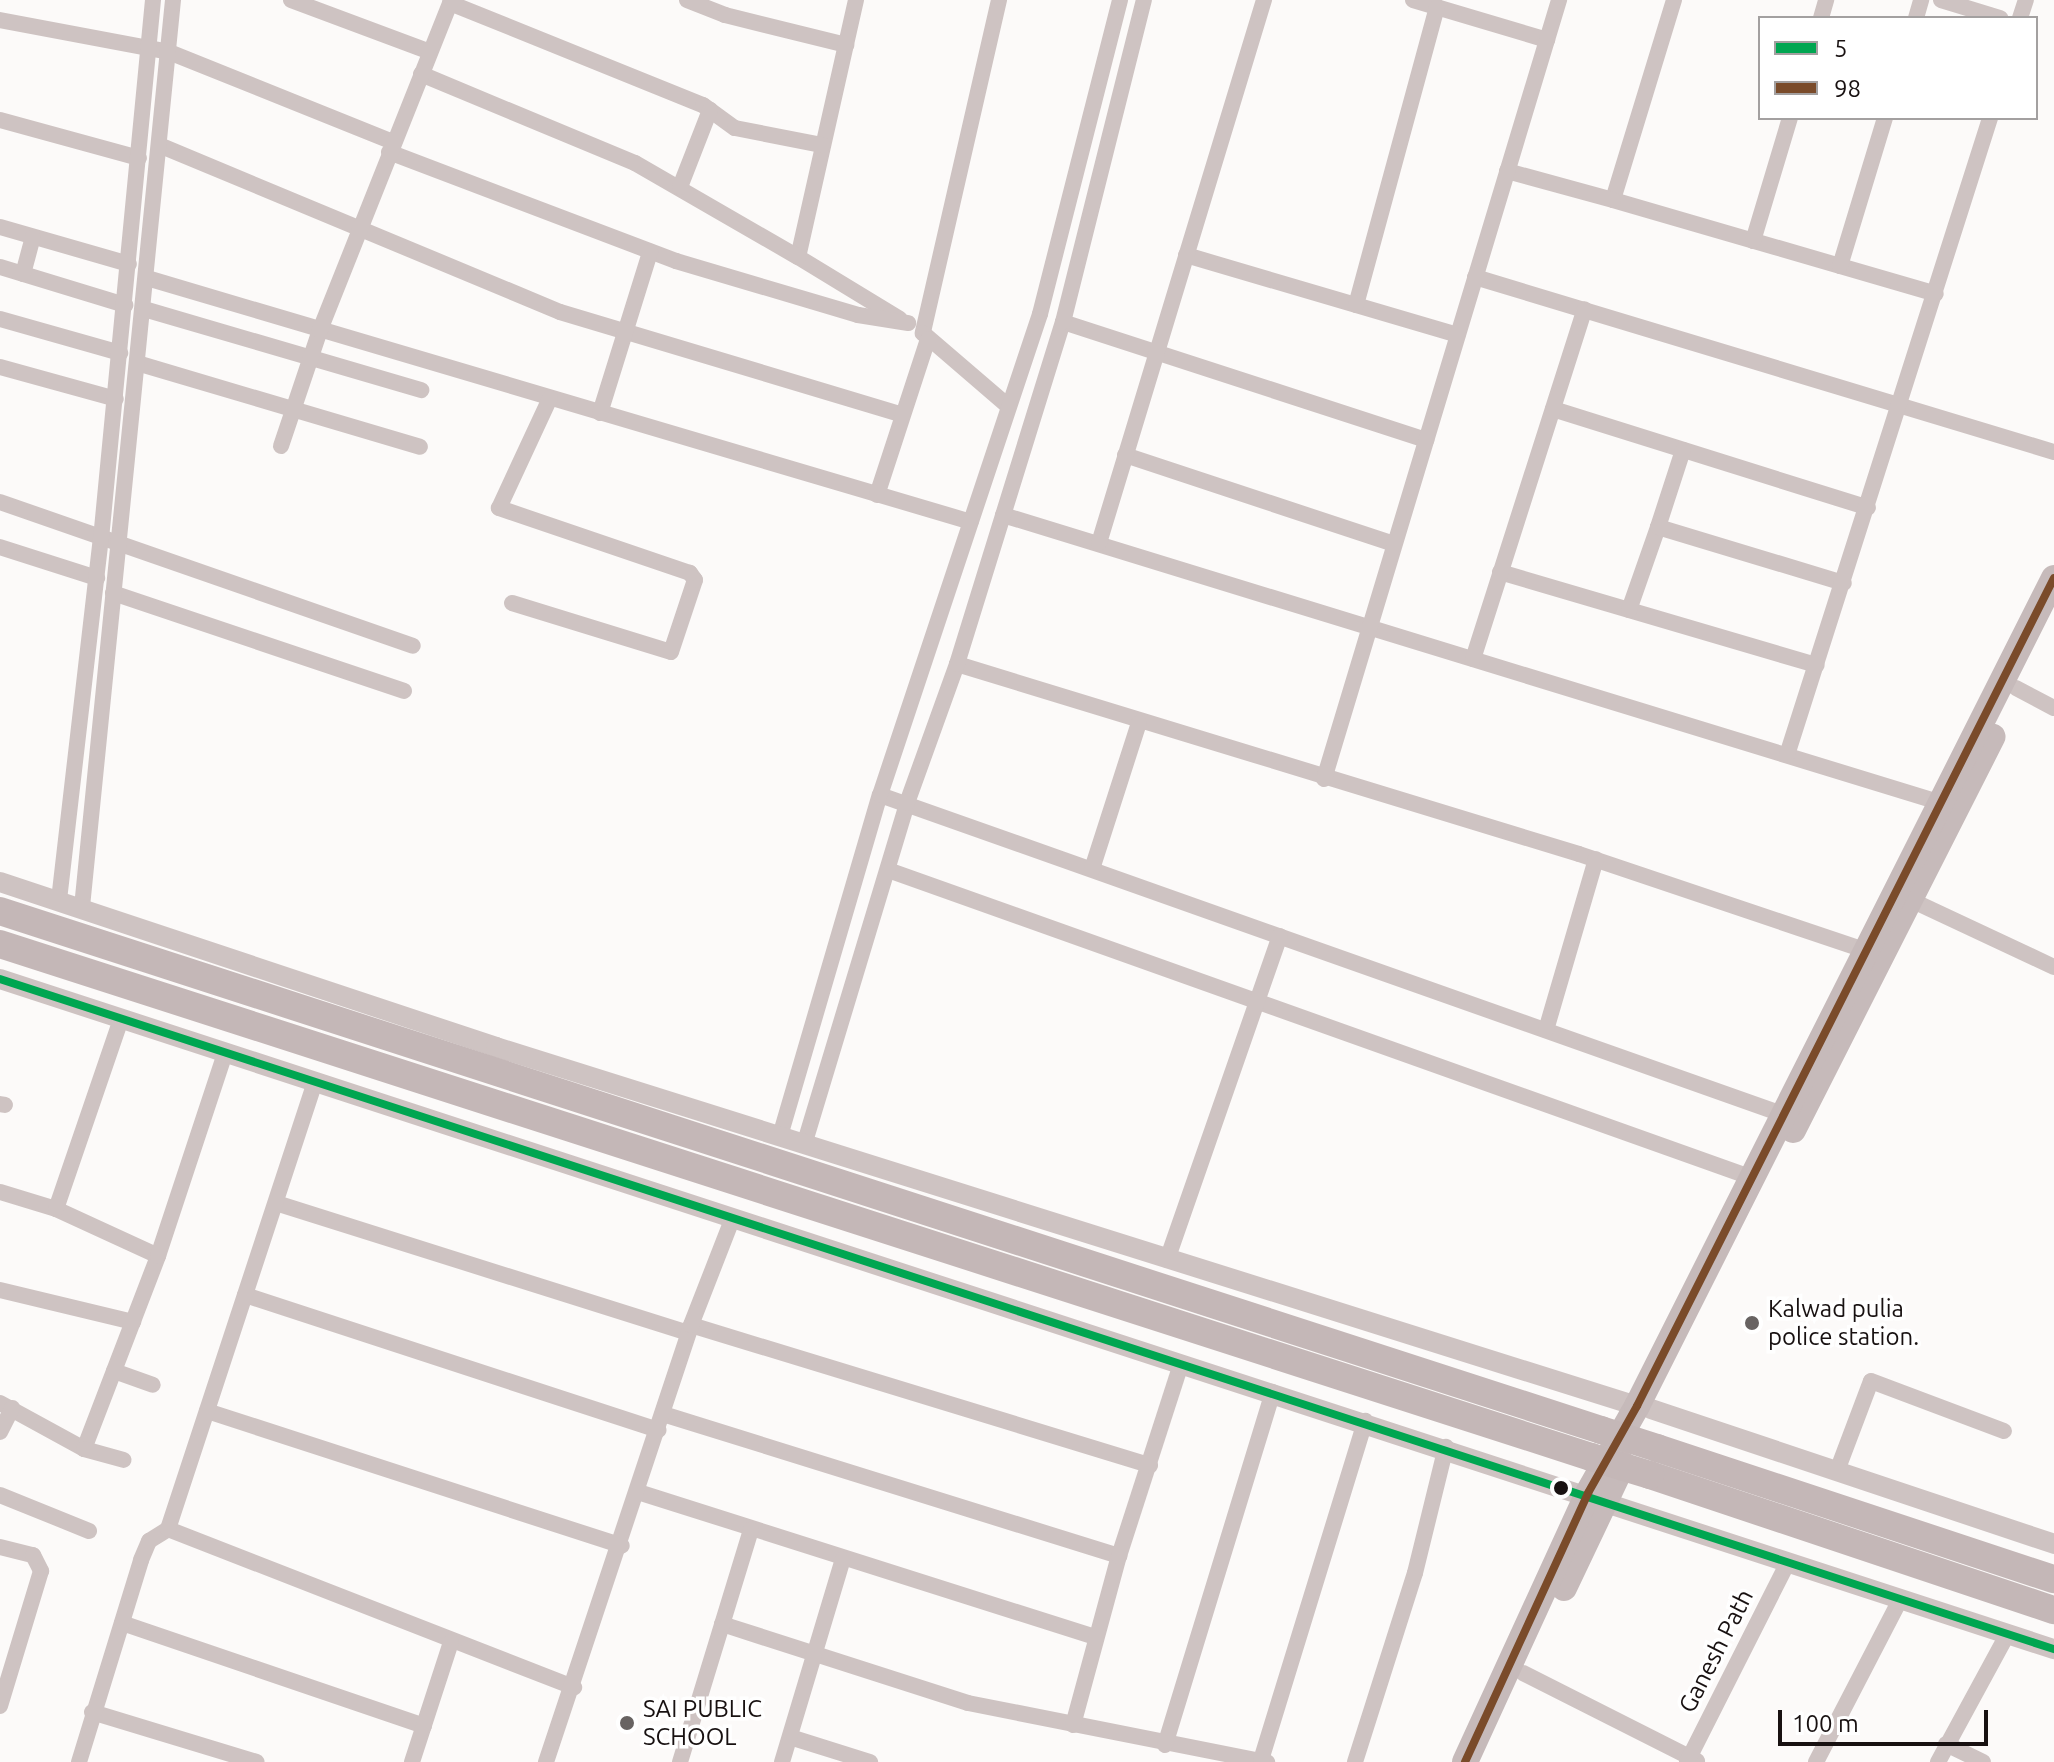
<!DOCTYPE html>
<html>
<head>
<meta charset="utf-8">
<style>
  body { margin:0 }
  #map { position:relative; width:2054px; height:1762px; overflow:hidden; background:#fcfaf9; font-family:Ubuntu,sans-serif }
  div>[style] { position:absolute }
  .minor>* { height:16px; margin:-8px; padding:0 8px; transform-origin:8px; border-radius:8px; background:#cec3c2 }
  .tertiary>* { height:20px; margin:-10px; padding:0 10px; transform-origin:10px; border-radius:10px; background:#cec3c2 }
  .primary>* { height:26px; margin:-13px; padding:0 13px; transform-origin:13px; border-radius:13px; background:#c6baba }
  .trunk>* { height:28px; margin:-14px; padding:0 14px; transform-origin:14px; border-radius:14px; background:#c4b7b7 }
  .trunk-bridge>* { height:28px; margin:-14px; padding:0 14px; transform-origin:14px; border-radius:14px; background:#c4b7b7 }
  .bus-1>* { height:8px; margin:-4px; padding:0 4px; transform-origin:4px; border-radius:4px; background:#00a651 }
  .bus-2>* { height:8px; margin:-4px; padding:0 4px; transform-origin:4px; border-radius:4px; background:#7a4b2a }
  .dots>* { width:22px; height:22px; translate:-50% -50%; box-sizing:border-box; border:4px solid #fff; border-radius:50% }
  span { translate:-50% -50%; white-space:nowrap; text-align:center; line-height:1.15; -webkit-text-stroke:7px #fff; paint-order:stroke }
  .poi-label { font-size:24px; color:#181111 }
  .left { translate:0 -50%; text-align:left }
  .street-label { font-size:24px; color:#181111 }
  .legend { position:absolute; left:1758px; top:16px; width:280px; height:104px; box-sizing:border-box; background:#fff; border:2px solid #a3a0a0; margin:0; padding:10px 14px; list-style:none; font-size:24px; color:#181111 }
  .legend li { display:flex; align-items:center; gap:16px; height:40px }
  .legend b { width:40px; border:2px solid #a3a0a0 }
  .scale { position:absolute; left:1778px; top:1710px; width:210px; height:36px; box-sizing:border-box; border:4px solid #181111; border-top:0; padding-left:10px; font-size:24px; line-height:28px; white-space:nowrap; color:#181111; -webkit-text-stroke:6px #fff; paint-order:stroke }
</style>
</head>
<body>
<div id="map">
  <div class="minor">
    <i style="left:291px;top:0;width:148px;rotate:20.5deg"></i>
    <i style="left:687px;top:0;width:41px;rotate:21.5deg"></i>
    <i style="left:725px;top:15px;width:125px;rotate:13.9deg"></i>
    <i style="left:856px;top:0;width:263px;rotate:102.7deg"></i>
    <i style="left:798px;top:257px;width:119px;rotate:31.3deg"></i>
    <i style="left:999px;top:0;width:342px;rotate:102.9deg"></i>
    <i style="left:923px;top:333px;width:113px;rotate:40.7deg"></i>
    <i style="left:1413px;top:0;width:140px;rotate:16.6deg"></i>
    <i style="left:1674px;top:0;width:209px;rotate:107deg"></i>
    <i style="left:1613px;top:200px;width:336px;rotate:16.2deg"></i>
    <i style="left:1941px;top:0;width:62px;rotate:17deg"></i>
    <i style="left:450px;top:3px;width:273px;rotate:22deg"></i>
    <i style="left:703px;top:105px;width:39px;rotate:36deg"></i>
    <i style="left:735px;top:128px;width:89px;rotate:11.1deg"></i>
    <i style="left:1821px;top:18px;width:19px;rotate:-74deg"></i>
    <i style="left:1916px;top:18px;width:19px;rotate:-74deg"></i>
    <i style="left:2020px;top:18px;width:19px;rotate:-72deg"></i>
    <i style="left:0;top:20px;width:172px;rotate:10.7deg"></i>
    <i style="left:169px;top:52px;width:241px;rotate:21.9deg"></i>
    <i style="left:421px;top:74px;width:232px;rotate:22.6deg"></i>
    <i style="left:635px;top:163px;width:188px;rotate:30deg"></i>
    <i style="left:0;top:120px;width:144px;rotate:15.3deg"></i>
    <i style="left:159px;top:145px;width:434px;rotate:22.6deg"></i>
    <i style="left:560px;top:312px;width:356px;rotate:16.7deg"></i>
    <i style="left:389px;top:152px;width:307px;rotate:20.8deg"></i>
    <i style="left:676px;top:261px;width:190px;rotate:16.5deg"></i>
    <i style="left:858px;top:315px;width:51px;rotate:9.1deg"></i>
    <i style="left:1507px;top:171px;width:110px;rotate:15.3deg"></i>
    <i style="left:680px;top:187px;width:83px;rotate:-68.7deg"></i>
    <i style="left:0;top:227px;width:134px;rotate:16deg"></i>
    <i style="left:1753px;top:241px;width:128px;rotate:-73.3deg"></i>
    <i style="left:1186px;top:255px;width:283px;rotate:16.4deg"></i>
    <i style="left:1840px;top:266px;width:155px;rotate:-73.1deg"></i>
    <i style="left:0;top:267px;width:131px;rotate:16.9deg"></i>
    <i style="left:23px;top:274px;width:38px;rotate:-75deg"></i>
    <i style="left:1475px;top:277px;width:605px;rotate:16.82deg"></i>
    <i style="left:147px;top:278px;width:859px;rotate:16.49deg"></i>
    <i style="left:1356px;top:305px;width:309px;rotate:-74.8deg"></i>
    <i style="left:144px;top:309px;width:289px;rotate:16.3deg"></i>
    <i style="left:0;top:319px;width:125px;rotate:15.8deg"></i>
    <i style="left:1063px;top:322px;width:382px;rotate:18deg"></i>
    <i style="left:137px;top:363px;width:295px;rotate:16.5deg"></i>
    <i style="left:0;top:367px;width:120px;rotate:15.4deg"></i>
    <i style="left:1553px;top:409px;width:330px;rotate:17.4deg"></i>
    <i style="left:600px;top:413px;width:169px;rotate:-72.7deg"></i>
    <i style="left:281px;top:446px;width:122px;rotate:-71.4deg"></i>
    <i style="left:320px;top:330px;width:355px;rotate:-68.3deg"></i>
    <i style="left:1125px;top:455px;width:283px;rotate:18.3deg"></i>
    <i style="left:877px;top:495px;width:164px;rotate:-71.9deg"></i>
    <i style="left:0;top:502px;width:437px;rotate:19.2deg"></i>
    <i style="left:1003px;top:515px;width:978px;rotate:17.06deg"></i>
    <i style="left:1658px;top:527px;width:81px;rotate:-72deg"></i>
    <i style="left:1099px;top:543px;width:568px;rotate:-73.1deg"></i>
    <i style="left:0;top:547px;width:102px;rotate:17.7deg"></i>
    <i style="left:1500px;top:572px;width:330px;rotate:16.4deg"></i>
    <i style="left:113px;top:593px;width:307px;rotate:18.6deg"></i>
    <i style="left:512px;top:603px;width:166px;rotate:17.1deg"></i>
    <i style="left:671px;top:652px;width:76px;rotate:-71.6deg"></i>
    <i style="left:695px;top:580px;width:9px;rotate:-126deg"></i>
    <i style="left:690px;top:573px;width:202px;rotate:-161.2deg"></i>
    <i style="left:499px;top:508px;width:121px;rotate:-65.1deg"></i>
    <i style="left:1629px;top:610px;width:88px;rotate:-70.7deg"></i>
    <i style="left:1658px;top:527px;width:194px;rotate:16.8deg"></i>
    <i style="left:1473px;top:659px;width:367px;rotate:-72.3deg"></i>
    <i style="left:957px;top:664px;width:650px;rotate:16.99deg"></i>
    <i style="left:1579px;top:854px;width:310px;rotate:18.6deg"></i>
    <i style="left:2016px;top:688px;width:43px;rotate:27.8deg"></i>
    <i style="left:1787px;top:755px;width:669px;rotate:-72.32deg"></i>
    <i style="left:1324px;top:779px;width:814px;rotate:-73.21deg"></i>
    <i style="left:880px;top:795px;width:957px;rotate:19.48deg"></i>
    <i style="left:1092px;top:869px;width:153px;rotate:-72.2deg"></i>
    <i style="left:888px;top:870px;width:915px;rotate:19.6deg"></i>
    <i style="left:59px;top:900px;width:363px;rotate:-83.4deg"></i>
    <i style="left:101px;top:539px;width:542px;rotate:-84.49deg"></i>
    <i style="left:1911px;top:900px;width:158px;rotate:25.1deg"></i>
    <i style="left:82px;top:907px;width:912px;rotate:-84.27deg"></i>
    <i style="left:1546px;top:1030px;width:178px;rotate:-73.7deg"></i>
    <i style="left:0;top:1104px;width:5px;rotate:11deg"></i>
    <i style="left:780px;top:1136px;width:355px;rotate:-73.7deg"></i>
    <i style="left:880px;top:795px;width:507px;rotate:-71.6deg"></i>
    <i style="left:1040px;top:314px;width:324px;rotate:-75.7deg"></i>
    <i style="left:804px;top:1145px;width:357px;rotate:-73.2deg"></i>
    <i style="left:907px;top:803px;width:148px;rotate:-70.2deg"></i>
    <i style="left:957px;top:664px;width:358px;rotate:-72.8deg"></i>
    <i style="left:1063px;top:322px;width:332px;rotate:-75.9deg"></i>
    <i style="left:0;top:1192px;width:59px;rotate:16.9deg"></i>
    <i style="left:56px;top:1209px;width:112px;rotate:24.7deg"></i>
    <i style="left:276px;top:1203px;width:432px;rotate:17.5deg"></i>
    <i style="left:56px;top:1209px;width:201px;rotate:-71.1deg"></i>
    <i style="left:1167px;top:1260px;width:343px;rotate:-70.8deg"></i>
    <i style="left:0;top:1290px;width:137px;rotate:13.5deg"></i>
    <i style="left:245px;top:1295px;width:435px;rotate:18.1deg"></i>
    <i style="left:691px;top:1325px;width:480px;rotate:17deg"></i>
    <i style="left:114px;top:1371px;width:41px;rotate:19.7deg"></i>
    <i style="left:0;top:1403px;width:96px;rotate:28.7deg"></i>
    <i style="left:84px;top:1449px;width:207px;rotate:-69deg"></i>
    <i style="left:158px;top:1256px;width:214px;rotate:-71.7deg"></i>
    <i style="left:207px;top:1411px;width:436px;rotate:18deg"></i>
    <i style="left:663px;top:1414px;width:478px;rotate:17.3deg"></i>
    <i style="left:0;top:1432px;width:27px;rotate:-63deg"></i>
    <i style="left:84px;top:1449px;width:41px;rotate:15.4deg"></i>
    <i style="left:1837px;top:1471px;width:96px;rotate:-69.3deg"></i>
    <i style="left:1871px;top:1381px;width:142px;rotate:20.6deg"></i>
    <i style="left:638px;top:1492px;width:480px;rotate:17.6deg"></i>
    <i style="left:0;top:1495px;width:96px;rotate:22deg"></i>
    <i style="left:168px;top:1529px;width:436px;rotate:21.3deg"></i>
    <i style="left:0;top:1547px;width:34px;rotate:14deg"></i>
    <i style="left:33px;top:1555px;width:18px;rotate:63deg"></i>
    <i style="left:41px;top:1571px;width:141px;rotate:106.9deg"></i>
    <i style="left:122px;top:1623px;width:319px;rotate:18.8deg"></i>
    <i style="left:722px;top:1624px;width:258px;rotate:17.8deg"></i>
    <i style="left:968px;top:1703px;width:305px;rotate:11.2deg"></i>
    <i style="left:1523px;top:1673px;width:195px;rotate:26.8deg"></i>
    <i style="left:92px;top:1712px;width:172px;rotate:16.9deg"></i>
    <i style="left:1073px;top:1725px;width:175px;rotate:-74.8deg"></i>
    <i style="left:1119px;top:1556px;width:202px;rotate:-72.1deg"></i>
    <i style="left:790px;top:1737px;width:84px;rotate:17.4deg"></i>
    <i style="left:1946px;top:1744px;width:41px;rotate:25.9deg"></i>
    <i style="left:1165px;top:1745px;width:369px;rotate:-73deg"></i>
    <i style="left:1261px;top:1760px;width:355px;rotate:-72.9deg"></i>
    <i style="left:79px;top:1762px;width:211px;rotate:-72.9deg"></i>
    <i style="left:141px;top:1560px;width:21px;rotate:-67deg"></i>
    <i style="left:149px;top:1541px;width:22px;rotate:-32deg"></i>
    <i style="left:168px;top:1529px;width:471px;rotate:-71.8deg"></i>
    <i style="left:412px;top:1762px;width:126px;rotate:-72deg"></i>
    <i style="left:546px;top:1762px;width:460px;rotate:-71.6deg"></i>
    <i style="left:691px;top:1325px;width:116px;rotate:-68.7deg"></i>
    <i style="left:680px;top:1762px;width:243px;rotate:-73deg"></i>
    <i style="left:782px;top:1762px;width:212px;rotate:-73.3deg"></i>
    <i style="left:1355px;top:1762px;width:198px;rotate:-72.4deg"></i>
    <i style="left:1415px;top:1573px;width:130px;rotate:-76.2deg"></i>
    <i style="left:1687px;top:1762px;width:224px;rotate:-63.2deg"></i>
    <i style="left:1816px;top:1762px;width:185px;rotate:-62.6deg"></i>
    <i style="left:1938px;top:1762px;width:145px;rotate:-61.5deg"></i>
  </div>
  <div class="tertiary">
    <i style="left:0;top:882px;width:523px;rotate:18.4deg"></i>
    <i style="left:496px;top:1047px;width:1196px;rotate:17.47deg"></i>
    <i style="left:0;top:979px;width:2161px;rotate:18.07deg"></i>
    <i style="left:1651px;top:1409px;width:425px;rotate:18.5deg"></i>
  </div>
  <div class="primary">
    <i style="left:1793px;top:1130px;width:441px;rotate:-63.1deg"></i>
    <i style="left:1564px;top:1588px;width:137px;rotate:-64.6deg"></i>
    <i style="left:1465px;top:1762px;width:296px;rotate:-65.4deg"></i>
    <i style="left:1588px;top:1493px;width:100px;rotate:-60.6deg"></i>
    <i style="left:1637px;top:1406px;width:927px;rotate:-63.27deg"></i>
  </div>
  <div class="trunk">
    <i style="left:0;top:911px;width:1683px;rotate:17.96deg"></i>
    <i style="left:0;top:944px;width:1672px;rotate:17.87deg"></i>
    <i style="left:1657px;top:1448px;width:418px;rotate:18.3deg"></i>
    <i style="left:1650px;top:1475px;width:426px;rotate:18.5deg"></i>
  </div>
  <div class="trunk-bridge">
    <i style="left:1601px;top:1430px;width:59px;rotate:17.8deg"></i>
    <i style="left:1591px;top:1457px;width:62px;rotate:17deg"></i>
  </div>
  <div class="bus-1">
    <i style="left:0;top:979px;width:2161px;rotate:18.07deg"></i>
  </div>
  <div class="bus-2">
    <i style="left:1465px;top:1762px;width:296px;rotate:-65.4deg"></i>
    <i style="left:1588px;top:1493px;width:100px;rotate:-60.6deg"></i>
    <i style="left:1637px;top:1406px;width:927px;rotate:-63.27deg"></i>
  </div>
  <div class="dots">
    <i style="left:1752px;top:1323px;background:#686362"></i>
    <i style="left:1561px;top:1488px;background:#181111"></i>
    <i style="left:627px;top:1723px;background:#686362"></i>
  </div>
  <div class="poi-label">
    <span class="left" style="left:1768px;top:1323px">Kalwad pulia<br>police station.</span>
    <span class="left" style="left:643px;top:1723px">SAI PUBLIC<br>SCHOOL</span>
  </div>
  <div class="street-label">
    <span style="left:1716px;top:1651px;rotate:-63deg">Ganesh Path</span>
  </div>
  <ul class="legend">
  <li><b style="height:10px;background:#00a651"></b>5</li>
  <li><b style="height:10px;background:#7a4b2a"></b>98</li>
  </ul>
  <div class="scale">100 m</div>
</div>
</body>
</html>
